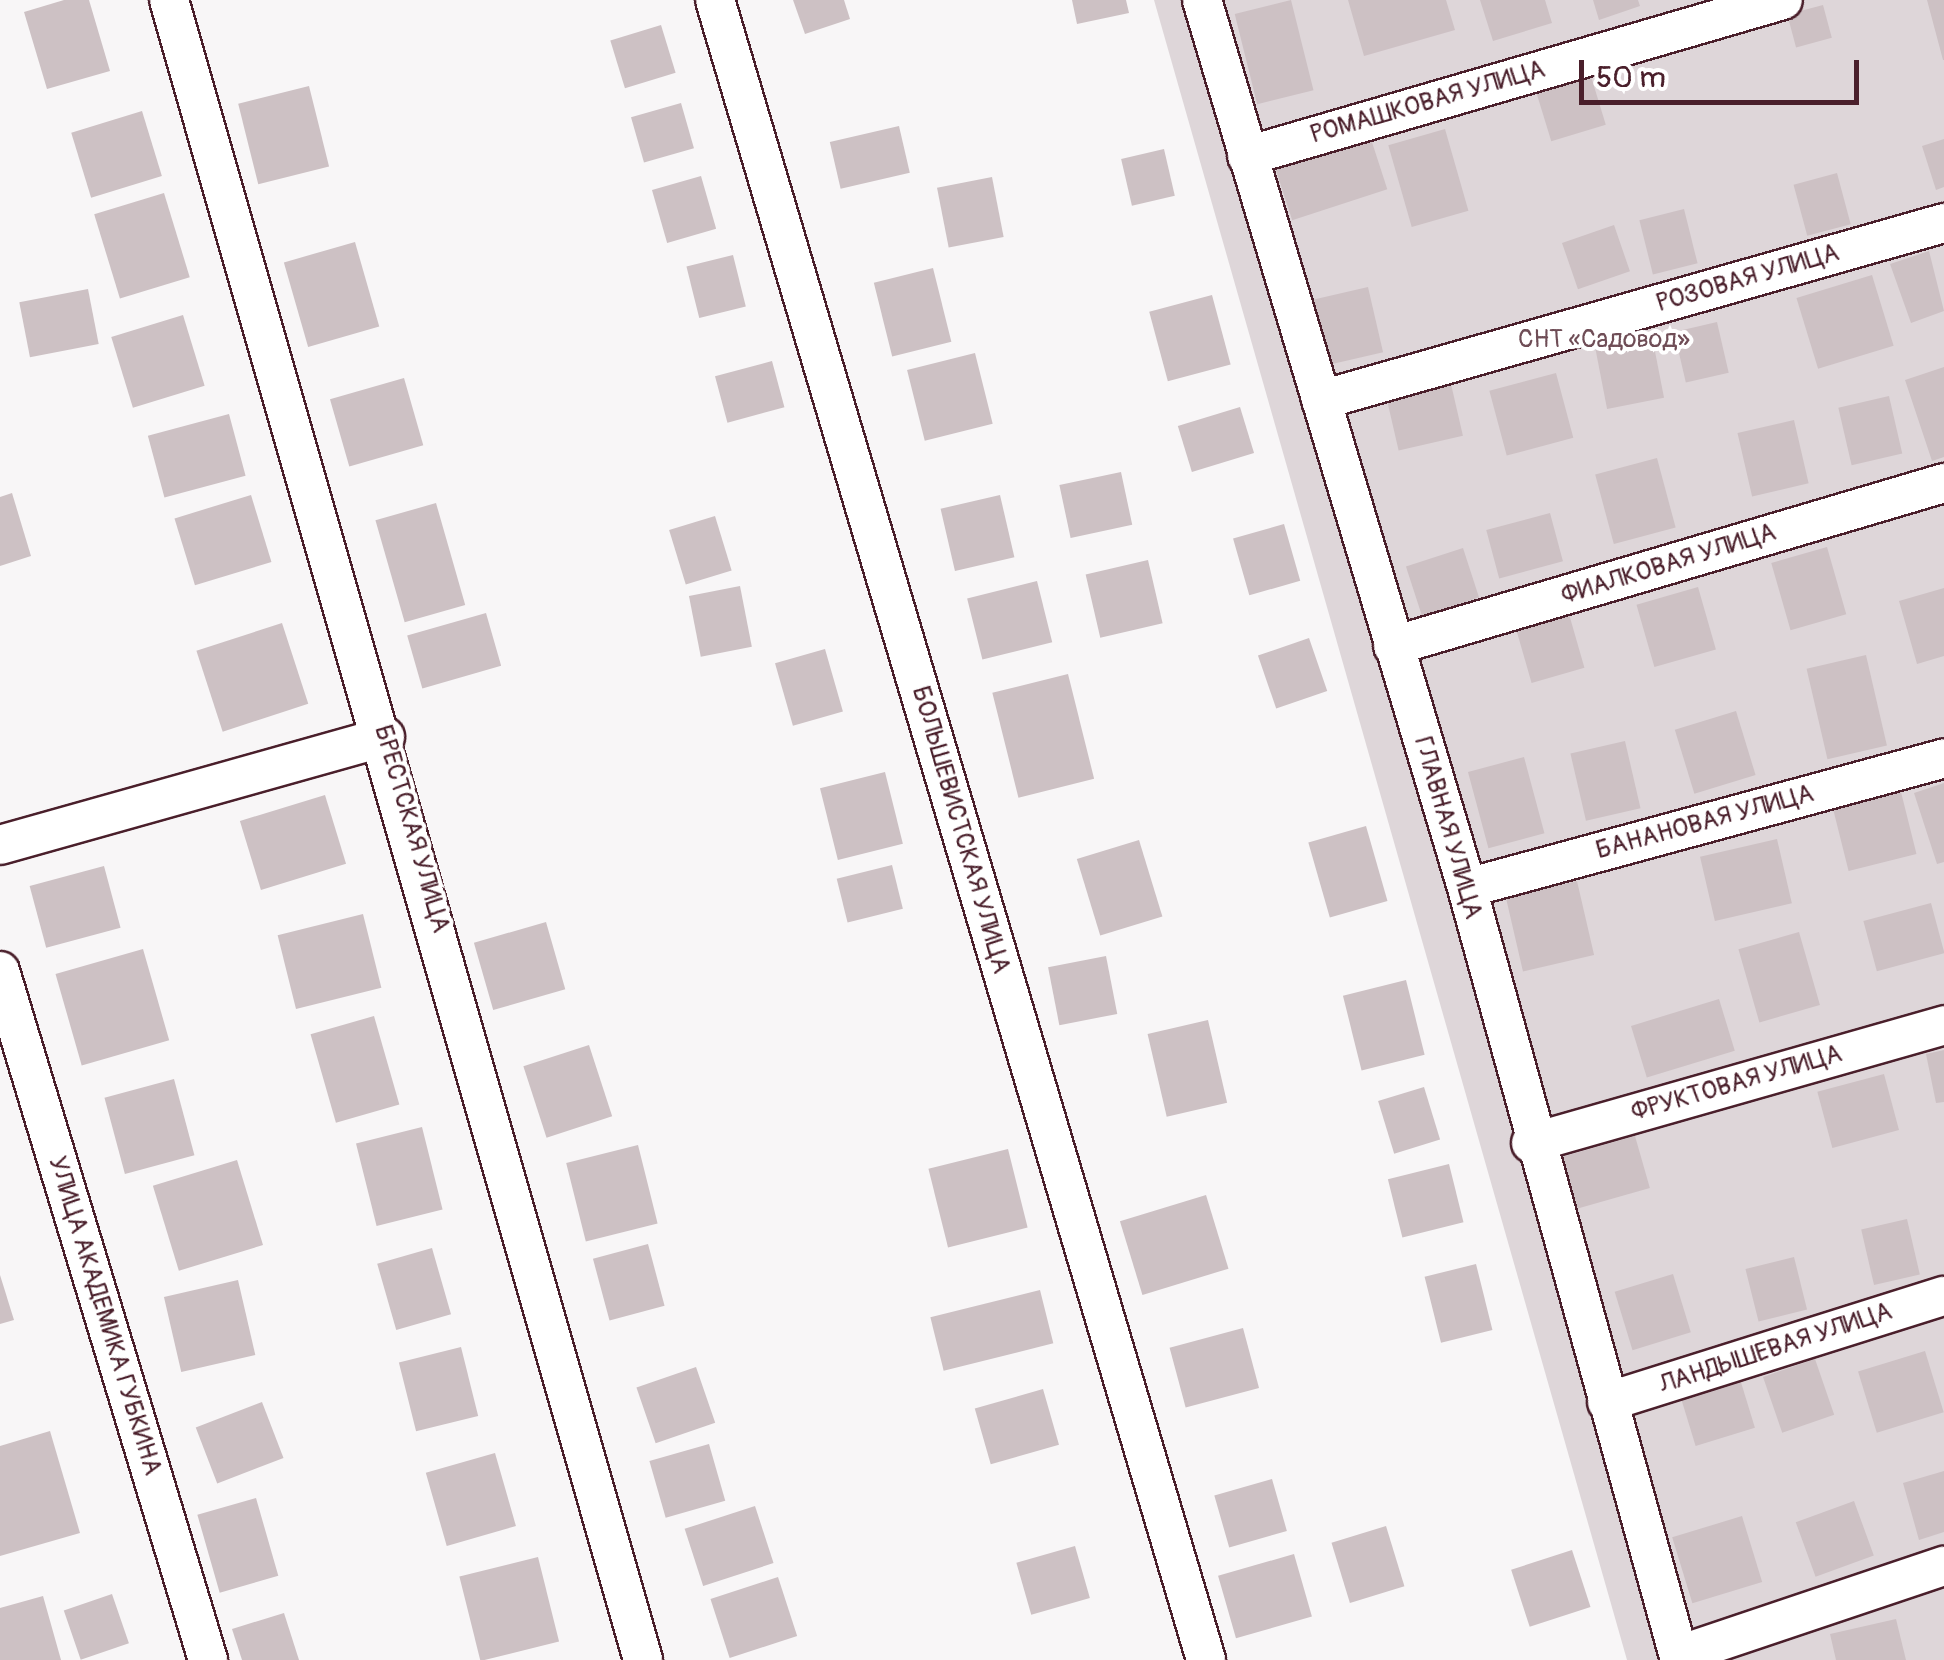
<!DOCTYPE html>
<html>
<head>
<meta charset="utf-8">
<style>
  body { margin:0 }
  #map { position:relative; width:1944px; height:1660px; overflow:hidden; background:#f8f6f7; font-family:Pangolin,sans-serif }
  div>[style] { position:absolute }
  .green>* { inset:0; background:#ded6d9 }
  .building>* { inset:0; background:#cdc1c4; transform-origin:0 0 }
  .roads { filter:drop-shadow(2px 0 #4a1f2b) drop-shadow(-2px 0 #4a1f2b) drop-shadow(0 2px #4a1f2b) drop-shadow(0 -2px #4a1f2b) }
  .minor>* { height:38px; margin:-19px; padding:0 19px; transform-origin:19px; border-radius:19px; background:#fff }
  span { translate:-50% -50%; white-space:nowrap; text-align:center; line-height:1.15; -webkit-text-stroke:8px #fff; paint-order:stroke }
  .street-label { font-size:25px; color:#4a1f2b }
  .park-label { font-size:25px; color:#6f4d56 }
  .scale { position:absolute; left:1579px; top:60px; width:280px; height:45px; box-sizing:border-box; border:5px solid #4a1f2b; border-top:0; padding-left:12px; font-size:30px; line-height:35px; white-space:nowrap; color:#4a1f2b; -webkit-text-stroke:8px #fff; paint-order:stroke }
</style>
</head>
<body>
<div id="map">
  <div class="green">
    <i style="clip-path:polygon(1154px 0,1944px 0,1944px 1660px,1627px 1660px)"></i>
  </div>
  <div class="building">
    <i style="clip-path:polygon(64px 0,89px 0,110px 71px,47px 89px,24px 12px)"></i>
    <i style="clip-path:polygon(793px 0,844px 0,850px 19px,805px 34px)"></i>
    <i style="clip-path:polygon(1072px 0,1126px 0,1129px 13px,1077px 24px)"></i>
    <i style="left:1291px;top:0;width:93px;height:58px;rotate:76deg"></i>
    <i style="clip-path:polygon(1348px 0,1446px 0,1455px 30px,1364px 56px)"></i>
    <i style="clip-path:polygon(1480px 0,1545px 0,1552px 23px,1493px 41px)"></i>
    <i style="clip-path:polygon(1593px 0,1638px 0,1640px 6px,1599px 20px)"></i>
    <i style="clip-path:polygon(1927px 0,1944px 0,1944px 60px,1943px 60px)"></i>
    <i style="left:1823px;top:5px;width:34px;height:37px;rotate:75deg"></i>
    <i style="left:661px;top:25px;width:50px;height:53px;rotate:73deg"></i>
    <i style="left:1590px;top:73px;width:54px;height:57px;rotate:73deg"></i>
    <i style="left:309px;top:86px;width:83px;height:73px;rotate:76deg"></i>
    <i style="left:681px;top:103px;width:47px;height:52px;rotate:74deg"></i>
    <i style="left:142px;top:111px;width:68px;height:74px;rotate:73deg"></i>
    <i style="left:899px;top:126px;width:48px;height:71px;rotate:77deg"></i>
    <i style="left:1445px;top:129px;width:85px;height:59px;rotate:74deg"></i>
    <i style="left:1370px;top:136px;width:56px;height:100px;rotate:72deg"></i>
    <i style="clip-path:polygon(1944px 139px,1944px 187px,1936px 190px,1922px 146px)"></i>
    <i style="left:1164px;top:149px;width:48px;height:44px;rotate:77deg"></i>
    <i style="left:1837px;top:173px;width:53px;height:45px;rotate:75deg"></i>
    <i style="left:701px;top:176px;width:55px;height:51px;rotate:74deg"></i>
    <i style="left:992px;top:177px;width:61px;height:56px;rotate:79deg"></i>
    <i style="left:164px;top:193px;width:88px;height:73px;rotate:73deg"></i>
    <i style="left:1684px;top:209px;width:56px;height:46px;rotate:76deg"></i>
    <i style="left:1614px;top:225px;width:49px;height:55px;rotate:71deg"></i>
    <i style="left:355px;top:242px;width:88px;height:74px;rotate:74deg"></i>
    <i style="clip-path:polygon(1929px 251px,1944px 311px,1911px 323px,1890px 264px)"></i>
    <i style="left:733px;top:255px;width:53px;height:48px;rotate:76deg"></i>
    <i style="left:933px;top:268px;width:76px;height:61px;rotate:76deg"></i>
    <i style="left:1872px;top:275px;width:74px;height:79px;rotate:73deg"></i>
    <i style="left:1368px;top:287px;width:67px;height:60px;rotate:77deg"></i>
    <i style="left:88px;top:289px;width:56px;height:70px;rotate:79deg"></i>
    <i style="left:1212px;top:295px;width:72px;height:65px;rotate:75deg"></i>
    <i style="left:183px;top:315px;width:74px;height:75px;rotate:73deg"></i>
    <i style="left:1717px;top:322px;width:52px;height:44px;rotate:77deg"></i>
    <i style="left:1652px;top:336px;width:63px;height:58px;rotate:79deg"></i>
    <i style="left:975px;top:353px;width:73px;height:70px;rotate:76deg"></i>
    <i style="left:772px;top:361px;width:48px;height:59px;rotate:75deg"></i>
    <i style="clip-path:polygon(1944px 367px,1944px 457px,1932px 461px,1905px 380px)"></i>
    <i style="left:1556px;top:373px;width:67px;height:69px;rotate:75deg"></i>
    <i style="left:404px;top:378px;width:70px;height:77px;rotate:74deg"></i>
    <i style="left:1451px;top:384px;width:53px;height:66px;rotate:77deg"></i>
    <i style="left:1889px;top:396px;width:59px;height:52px;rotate:77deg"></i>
    <i style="left:1240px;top:407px;width:48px;height:65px;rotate:73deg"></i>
    <i style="left:229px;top:414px;width:64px;height:84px;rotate:75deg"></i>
    <i style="left:1794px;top:420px;width:65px;height:58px;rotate:77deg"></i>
    <i style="left:1657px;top:458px;width:72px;height:64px;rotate:75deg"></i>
    <i style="left:1121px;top:472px;width:54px;height:63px;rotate:78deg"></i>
    <i style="clip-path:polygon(12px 493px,31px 556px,0 566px,0 497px)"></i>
    <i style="left:251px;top:495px;width:70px;height:80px;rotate:73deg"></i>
    <i style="left:1000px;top:495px;width:64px;height:61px;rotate:77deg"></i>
    <i style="left:436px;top:503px;width:106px;height:63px;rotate:74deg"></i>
    <i style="left:1550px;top:513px;width:50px;height:66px;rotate:75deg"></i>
    <i style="left:715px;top:516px;width:57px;height:48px;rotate:73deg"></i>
    <i style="left:1284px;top:524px;width:59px;height:53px;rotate:74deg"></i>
    <i style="left:1827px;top:547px;width:70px;height:58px;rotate:74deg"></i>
    <i style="left:1463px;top:548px;width:52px;height:60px;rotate:72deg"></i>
    <i style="left:1148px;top:560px;width:65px;height:64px;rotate:77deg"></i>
    <i style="left:1037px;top:581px;width:63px;height:72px;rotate:76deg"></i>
    <i style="left:740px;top:586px;width:62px;height:52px;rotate:79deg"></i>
    <i style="left:1698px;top:587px;width:65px;height:64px;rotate:74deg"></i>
    <i style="clip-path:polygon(1944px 588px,1944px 656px,1917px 664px,1899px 601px)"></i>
    <i style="left:486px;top:613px;width:55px;height:82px;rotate:74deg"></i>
    <i style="left:1569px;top:614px;width:56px;height:55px;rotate:74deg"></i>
    <i style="left:282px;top:623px;width:85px;height:90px;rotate:72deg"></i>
    <i style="left:1309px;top:638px;width:56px;height:54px;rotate:71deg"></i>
    <i style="left:825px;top:649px;width:65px;height:52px;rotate:74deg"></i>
    <i style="left:1866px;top:655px;width:93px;height:61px;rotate:77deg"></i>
    <i style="left:1068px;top:674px;width:108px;height:78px;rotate:76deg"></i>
    <i style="left:1736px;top:711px;width:67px;height:64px;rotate:73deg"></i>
    <i style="left:1625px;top:741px;width:69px;height:56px;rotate:77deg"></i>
    <i style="left:1524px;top:757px;width:79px;height:58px;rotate:75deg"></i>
    <i style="left:885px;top:772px;width:74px;height:67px;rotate:76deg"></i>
    <i style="clip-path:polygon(1944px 783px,1944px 862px,1937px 864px,1914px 793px)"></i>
    <i style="left:1901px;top:792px;width:64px;height:70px;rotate:76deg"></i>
    <i style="left:325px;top:795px;width:72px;height:89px;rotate:73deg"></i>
    <i style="left:1366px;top:826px;width:78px;height:60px;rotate:74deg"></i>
    <i style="left:1777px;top:839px;width:66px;height:79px;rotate:77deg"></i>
    <i style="left:1139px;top:840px;width:80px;height:65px;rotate:73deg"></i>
    <i style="left:892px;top:865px;width:45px;height:57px;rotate:76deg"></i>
    <i style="left:104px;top:866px;width:64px;height:77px;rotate:75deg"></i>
    <i style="left:1577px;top:881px;width:76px;height:73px;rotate:77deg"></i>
    <i style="left:1931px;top:903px;width:52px;height:70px;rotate:75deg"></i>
    <i style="left:363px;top:914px;width:76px;height:88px;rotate:76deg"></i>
    <i style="left:546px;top:922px;width:70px;height:75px;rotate:74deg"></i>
    <i style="left:1799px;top:932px;width:76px;height:63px;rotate:74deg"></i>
    <i style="left:143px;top:949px;width:95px;height:91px;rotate:74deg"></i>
    <i style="left:1106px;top:956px;width:59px;height:59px;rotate:79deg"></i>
    <i style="left:1406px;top:980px;width:77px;height:65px;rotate:76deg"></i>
    <i style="left:1719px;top:999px;width:54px;height:92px;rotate:73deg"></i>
    <i style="left:374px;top:1016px;width:92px;height:66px;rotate:74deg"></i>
    <i style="left:1208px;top:1020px;width:85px;height:62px;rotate:77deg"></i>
    <i style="left:589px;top:1045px;width:75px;height:69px;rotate:72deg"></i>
    <i style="clip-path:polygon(1944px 1050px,1944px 1102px,1936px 1103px,1926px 1054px)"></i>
    <i style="left:1884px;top:1074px;width:58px;height:69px;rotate:75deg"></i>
    <i style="left:174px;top:1079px;width:79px;height:72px;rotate:75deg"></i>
    <i style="left:1424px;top:1087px;width:55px;height:48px;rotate:73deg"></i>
    <i style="left:422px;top:1127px;width:85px;height:68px;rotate:76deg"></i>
    <i style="left:1635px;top:1136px;width:54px;height:75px;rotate:74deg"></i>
    <i style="left:638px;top:1145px;width:81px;height:74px;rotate:76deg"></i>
    <i style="left:1008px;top:1149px;width:81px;height:82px;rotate:76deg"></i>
    <i style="left:237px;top:1160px;width:89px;height:88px;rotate:73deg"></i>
    <i style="left:1449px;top:1164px;width:60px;height:63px;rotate:76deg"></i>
    <i style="left:1206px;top:1195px;width:77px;height:90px;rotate:73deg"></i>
    <i style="left:1907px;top:1219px;width:57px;height:47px;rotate:77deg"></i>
    <i style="left:648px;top:1244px;width:64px;height:57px;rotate:75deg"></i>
    <i style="left:432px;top:1248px;width:69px;height:57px;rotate:74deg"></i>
    <i style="left:1794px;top:1257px;width:54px;height:50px;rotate:76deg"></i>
    <i style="left:1476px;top:1264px;width:68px;height:53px;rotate:76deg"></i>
    <i style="left:1673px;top:1274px;width:61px;height:61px;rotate:73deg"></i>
    <i style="clip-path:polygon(0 1275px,14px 1320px,0 1324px)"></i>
    <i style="left:238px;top:1280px;width:77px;height:76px;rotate:77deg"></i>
    <i style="left:1040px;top:1290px;width:55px;height:113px;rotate:76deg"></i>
    <i style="left:1243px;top:1328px;width:62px;height:76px;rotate:75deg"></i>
    <i style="left:461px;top:1347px;width:71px;height:64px;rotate:76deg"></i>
    <i style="left:1925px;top:1351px;width:64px;height:70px;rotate:73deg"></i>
    <i style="left:1815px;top:1359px;width:59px;height:55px;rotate:71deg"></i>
    <i style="left:696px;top:1367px;width:59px;height:63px;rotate:71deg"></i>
    <i style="left:1740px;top:1379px;width:51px;height:62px;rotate:73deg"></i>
    <i style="left:1043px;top:1389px;width:58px;height:71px;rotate:74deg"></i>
    <i style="left:262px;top:1402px;width:60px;height:71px;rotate:69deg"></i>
    <i style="clip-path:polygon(50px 1431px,80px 1533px,0 1556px,0 1446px)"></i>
    <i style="left:709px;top:1444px;width:59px;height:62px;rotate:74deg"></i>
    <i style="left:495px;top:1453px;width:76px;height:72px;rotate:74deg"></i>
    <i style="clip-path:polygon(1944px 1471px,1944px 1532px,1919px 1540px,1903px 1483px)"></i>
    <i style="left:1272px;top:1479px;width:54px;height:60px;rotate:74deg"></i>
    <i style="left:256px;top:1498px;width:81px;height:61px;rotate:74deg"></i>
    <i style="left:1854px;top:1501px;width:58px;height:62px;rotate:70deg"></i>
    <i style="left:755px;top:1506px;width:60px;height:74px;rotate:72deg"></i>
    <i style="left:1742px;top:1516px;width:69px;height:73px;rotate:73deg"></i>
    <i style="left:1386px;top:1526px;width:63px;height:57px;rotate:73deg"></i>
    <i style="left:1075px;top:1546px;width:54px;height:61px;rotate:74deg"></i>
    <i style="left:1572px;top:1550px;width:60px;height:64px;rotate:72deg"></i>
    <i style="left:1294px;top:1554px;width:65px;height:79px;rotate:74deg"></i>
    <i style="left:538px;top:1557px;width:87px;height:81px;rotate:76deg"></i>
    <i style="left:778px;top:1577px;width:62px;height:71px;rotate:72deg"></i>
    <i style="left:112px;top:1594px;width:52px;height:51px;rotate:71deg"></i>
    <i style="clip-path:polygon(43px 1596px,61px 1660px,0 1660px,0 1608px)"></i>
    <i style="clip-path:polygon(284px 1613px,299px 1660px,242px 1660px,232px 1629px)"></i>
    <i style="clip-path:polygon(1896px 1619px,1906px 1660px,1836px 1660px,1830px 1634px)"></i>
  </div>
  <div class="roads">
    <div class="minor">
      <i style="left:169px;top:0;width:1726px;rotate:74.06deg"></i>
      <i style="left:715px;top:0;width:1731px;rotate:73.52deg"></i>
      <i style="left:1202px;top:0;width:927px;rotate:73.38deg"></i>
      <i style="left:1467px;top:888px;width:801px;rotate:74.58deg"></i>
      <i style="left:1247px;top:156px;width:558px;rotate:-16.23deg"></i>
      <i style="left:1321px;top:400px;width:648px;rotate:-15.86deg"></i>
      <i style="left:1393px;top:646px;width:575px;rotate:-16.48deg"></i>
      <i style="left:0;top:845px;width:400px;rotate:-15.7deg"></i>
      <i style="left:1467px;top:888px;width:494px;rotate:-15.2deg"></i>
      <i style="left:0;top:971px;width:720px;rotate:73.2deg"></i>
      <i style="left:1531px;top:1143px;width:430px;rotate:-15.9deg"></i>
      <i style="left:1607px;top:1402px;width:353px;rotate:-17.5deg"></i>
      <i style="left:1679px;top:1655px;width:280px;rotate:-18.6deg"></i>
    </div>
  </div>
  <div class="street-label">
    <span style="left:1428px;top:103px;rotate:-16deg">РОМАШКОВАЯ УЛИЦА</span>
    <span style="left:1748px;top:279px;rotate:-16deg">РОЗОВАЯ УЛИЦА</span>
    <span style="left:1669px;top:565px;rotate:-17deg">ФИАЛКОВАЯ УЛИЦА</span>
    <span style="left:1705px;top:823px;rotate:-15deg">БАНАНОВАЯ УЛИЦА</span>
    <span style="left:1447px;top:828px;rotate:74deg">ГЛАВНАЯ УЛИЦА</span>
    <span style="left:411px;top:829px;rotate:74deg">БРЕСТСКАЯ УЛИЦА</span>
    <span style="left:960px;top:830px;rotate:74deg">БОЛЬШЕВИСТСКАЯ УЛИЦА</span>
    <span style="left:1737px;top:1084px;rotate:-16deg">ФРУКТОВАЯ УЛИЦА</span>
    <span style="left:104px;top:1316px;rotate:73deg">УЛИЦА АКАДЕМИКА ГУБКИНА</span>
    <span style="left:1776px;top:1349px;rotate:-18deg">ЛАНДЫШЕВАЯ УЛИЦА</span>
  </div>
  <div class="park-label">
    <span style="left:1604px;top:340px">СНТ «Садовод»</span>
  </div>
  <div class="scale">50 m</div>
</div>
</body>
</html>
